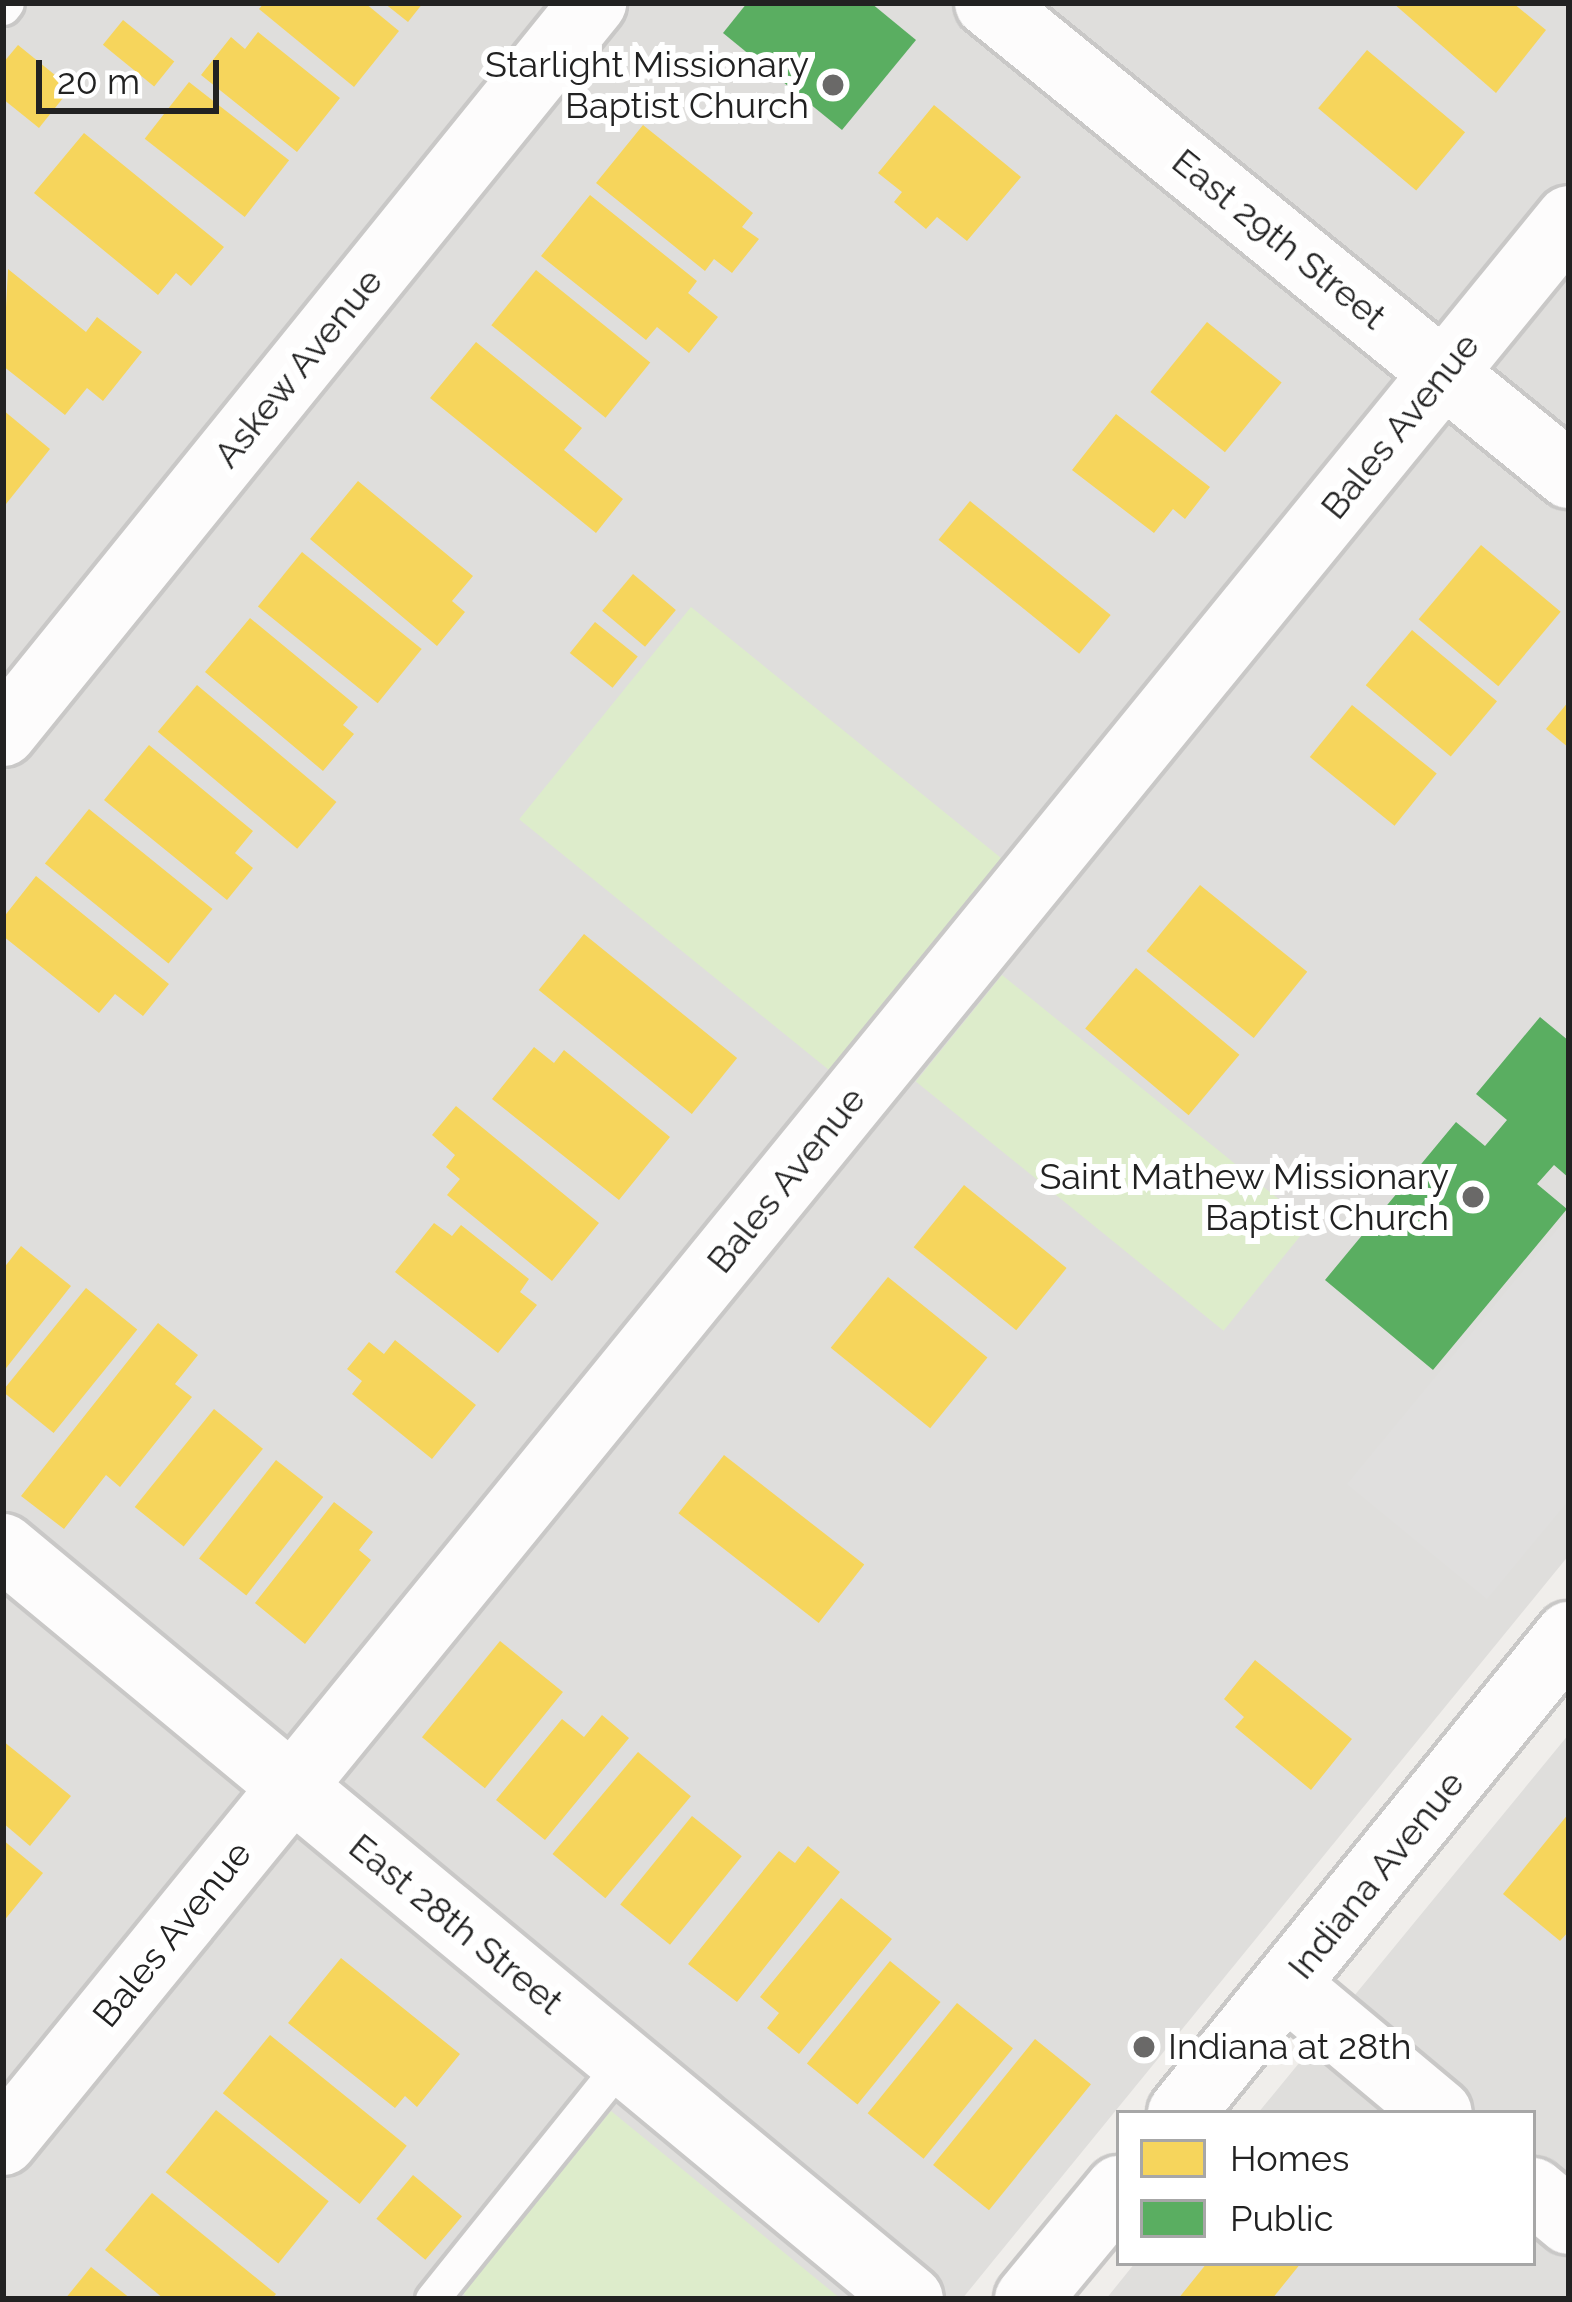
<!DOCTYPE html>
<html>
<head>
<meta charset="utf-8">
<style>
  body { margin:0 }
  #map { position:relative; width:1572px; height:2302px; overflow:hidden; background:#f0eeeb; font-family:Raleway,sans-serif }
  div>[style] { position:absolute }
  .residential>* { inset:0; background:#dfdedc }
  .grass>* { inset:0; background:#ddeccb; transform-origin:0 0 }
  .parking>* { inset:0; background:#e0dfde }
  .homes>* { inset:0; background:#f6d55c; transform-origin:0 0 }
  .public>* { inset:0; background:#5aae61 }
  .roads { filter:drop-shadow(3px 0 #c9c8c7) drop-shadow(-3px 0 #c9c8c7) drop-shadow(0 3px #c9c8c7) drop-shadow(0 -3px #c9c8c7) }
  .service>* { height:33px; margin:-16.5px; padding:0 16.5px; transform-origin:16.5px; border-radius:16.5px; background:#fdfcfc }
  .minor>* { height:66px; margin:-33px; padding:0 33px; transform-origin:33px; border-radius:33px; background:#fdfcfc }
  .tertiary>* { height:66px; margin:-33px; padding:0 33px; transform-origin:33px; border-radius:33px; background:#fdfcfc }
  .dots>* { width:33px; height:33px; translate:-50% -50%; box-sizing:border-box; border:6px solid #fff; border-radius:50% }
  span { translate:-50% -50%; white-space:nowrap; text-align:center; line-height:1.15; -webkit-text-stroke:12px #fff; paint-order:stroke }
  .poi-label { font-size:36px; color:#222 }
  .right { translate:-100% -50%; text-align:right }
  .left { translate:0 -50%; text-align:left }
  .street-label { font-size:36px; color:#222 }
  .frame { position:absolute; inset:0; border:6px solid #222; pointer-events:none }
  .legend { position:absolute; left:1116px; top:2110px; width:420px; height:156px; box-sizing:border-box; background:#fff; border:3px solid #a7a7a7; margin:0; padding:15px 21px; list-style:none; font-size:36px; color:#222 }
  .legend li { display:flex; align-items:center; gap:24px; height:60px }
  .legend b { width:60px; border:3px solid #a7a7a7 }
  .scale { position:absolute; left:36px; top:60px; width:183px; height:54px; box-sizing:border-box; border:6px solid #222; border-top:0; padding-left:15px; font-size:36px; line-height:42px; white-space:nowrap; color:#222; -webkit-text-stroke:9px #fff; paint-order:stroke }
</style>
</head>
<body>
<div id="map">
  <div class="residential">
    <i style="clip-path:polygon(3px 3px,1569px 3px,1569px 1555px,962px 2299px,3px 2299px)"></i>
    <i style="clip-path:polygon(1569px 1734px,1569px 2299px,1106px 2299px,1135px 2263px,1533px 2263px,1533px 2113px,1258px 2113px)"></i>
  </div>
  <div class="grass">
    <i style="left:691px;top:607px;width:399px;height:273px;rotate:39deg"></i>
    <i style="left:1002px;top:975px;width:396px;height:137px;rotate:39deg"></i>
    <i style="clip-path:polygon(611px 2111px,841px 2299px,470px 2299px,462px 2293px)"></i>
  </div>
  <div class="parking">
    <i style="clip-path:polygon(1569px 1215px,1569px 1500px,1487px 1599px,1347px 1484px)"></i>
  </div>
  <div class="homes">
    <i style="clip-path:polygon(264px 3px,365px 3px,399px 31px,354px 87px,259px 9px)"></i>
    <i style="clip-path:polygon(384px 3px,423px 3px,408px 22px)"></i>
    <i style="clip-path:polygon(1393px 3px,1513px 3px,1546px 30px,1496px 93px)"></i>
    <i style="left:123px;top:20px;width:66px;height:32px;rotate:39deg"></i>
    <i style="clip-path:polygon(258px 32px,340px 98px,297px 152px,201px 75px,231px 37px,245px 49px)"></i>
    <i style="clip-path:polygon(18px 45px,71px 88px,39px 128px,3px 99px,3px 63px)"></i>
    <i style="left:1367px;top:50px;width:128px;height:76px;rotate:40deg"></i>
    <i style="left:189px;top:82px;width:127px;height:72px;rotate:38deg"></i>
    <i style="clip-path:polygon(934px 105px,1021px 177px,967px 241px,937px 217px,926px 229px,894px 202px,902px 192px,878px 173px)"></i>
    <i style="clip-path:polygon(643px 125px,753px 213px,742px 227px,759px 239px,732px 273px,714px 259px,705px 271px,596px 183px)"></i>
    <i style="clip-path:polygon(84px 133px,224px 247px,191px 286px,176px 273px,158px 295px,34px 193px)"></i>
    <i style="clip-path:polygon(590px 195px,697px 281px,688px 293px,718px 317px,689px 353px,657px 327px,646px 340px,541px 256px)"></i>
    <i style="clip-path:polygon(8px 269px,86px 332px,97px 317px,142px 352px,103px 401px,87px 388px,65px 415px,3px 366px)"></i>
    <i style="left:536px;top:270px;width:147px;height:71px;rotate:39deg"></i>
    <i style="left:1207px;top:322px;width:96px;height:90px;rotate:39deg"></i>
    <i style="clip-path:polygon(476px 342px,582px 428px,564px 450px,623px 499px,596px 533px,430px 398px)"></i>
    <i style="clip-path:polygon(3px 410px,50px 449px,6px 504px,3px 501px)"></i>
    <i style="clip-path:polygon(1116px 414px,1210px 487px,1185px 519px,1173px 509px,1154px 533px,1072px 470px)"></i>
    <i style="clip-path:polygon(358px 481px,473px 576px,452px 601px,465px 612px,437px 646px,310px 539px)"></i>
    <i style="left:970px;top:501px;width:181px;height:50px;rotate:39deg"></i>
    <i style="left:1481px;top:545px;width:104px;height:97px;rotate:40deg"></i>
    <i style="left:302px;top:552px;width:154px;height:70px;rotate:39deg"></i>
    <i style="left:633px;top:574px;width:56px;height:48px;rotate:40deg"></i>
    <i style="clip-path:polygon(250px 618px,358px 707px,343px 725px,354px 734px,323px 771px,205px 672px)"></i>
    <i style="left:595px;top:622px;width:55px;height:40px;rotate:39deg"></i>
    <i style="left:1412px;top:630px;width:111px;height:72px;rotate:40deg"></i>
    <i style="left:197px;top:685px;width:182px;height:61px;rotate:40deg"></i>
    <i style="clip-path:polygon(1569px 701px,1569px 748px,1546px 729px)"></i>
    <i style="left:1352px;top:705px;width:109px;height:67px;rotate:39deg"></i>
    <i style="clip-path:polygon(149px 745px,253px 831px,235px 853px,253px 868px,227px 900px,104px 800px)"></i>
    <i style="left:89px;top:809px;width:159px;height:70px;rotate:39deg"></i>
    <i style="clip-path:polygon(36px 876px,169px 984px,143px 1016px,115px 994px,99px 1013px,3px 936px,3px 918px)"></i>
    <i style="left:1200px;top:885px;width:138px;height:85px;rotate:39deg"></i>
    <i style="left:584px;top:934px;width:197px;height:72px;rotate:39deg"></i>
    <i style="left:1136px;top:968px;width:135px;height:79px;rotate:40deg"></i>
    <i style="clip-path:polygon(534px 1047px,554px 1063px,564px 1050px,670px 1137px,619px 1200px,492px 1099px)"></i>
    <i style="clip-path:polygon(456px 1106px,599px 1223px,552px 1281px,447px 1195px,460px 1179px,446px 1167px,455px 1155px,432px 1135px)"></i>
    <i style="left:964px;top:1185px;width:132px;height:80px;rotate:39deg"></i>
    <i style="clip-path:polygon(434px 1223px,452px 1236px,461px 1225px,529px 1279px,520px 1292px,537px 1305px,498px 1353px,395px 1272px)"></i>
    <i style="clip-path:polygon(21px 1246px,71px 1286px,3px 1372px,3px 1269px)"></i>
    <i style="left:888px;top:1277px;width:128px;height:91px;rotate:39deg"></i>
    <i style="left:86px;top:1288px;width:66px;height:133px;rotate:39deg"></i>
    <i style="clip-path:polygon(158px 1323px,198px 1355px,175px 1384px,192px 1397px,120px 1487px,106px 1475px,64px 1529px,21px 1496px)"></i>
    <i style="clip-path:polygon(395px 1340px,476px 1405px,432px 1459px,352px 1394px,362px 1381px,347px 1369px,369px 1342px,384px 1354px)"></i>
    <i style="left:214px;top:1409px;width:63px;height:126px;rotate:39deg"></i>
    <i style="left:724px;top:1455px;width:178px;height:74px;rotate:38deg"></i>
    <i style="left:276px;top:1460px;width:60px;height:125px;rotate:38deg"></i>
    <i style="clip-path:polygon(334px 1502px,373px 1532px,359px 1550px,371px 1560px,305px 1644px,255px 1603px)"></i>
    <i style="left:500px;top:1641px;width:81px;height:124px;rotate:39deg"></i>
    <i style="clip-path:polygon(1255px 1660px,1352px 1739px,1311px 1790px,1235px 1727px,1244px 1717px,1224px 1699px)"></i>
    <i style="clip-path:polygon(602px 1715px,629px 1738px,545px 1840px,496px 1800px,562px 1719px,584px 1737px)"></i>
    <i style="clip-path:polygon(3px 1741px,71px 1796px,30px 1846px,3px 1823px)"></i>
    <i style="left:638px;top:1752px;width:69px;height:133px;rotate:40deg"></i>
    <i style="clip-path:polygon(1569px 1813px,1569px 1931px,1560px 1941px,1503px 1894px)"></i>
    <i style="left:692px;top:1816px;width:64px;height:114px;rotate:39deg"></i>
    <i style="clip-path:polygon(3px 1840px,43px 1873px,3px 1922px)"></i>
    <i style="clip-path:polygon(808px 1846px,840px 1872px,737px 2002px,688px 1964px,779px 1851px,795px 1863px)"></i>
    <i style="clip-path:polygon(841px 1898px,892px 1939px,799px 2054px,767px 2028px,779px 2013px,760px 1997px)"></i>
    <i style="clip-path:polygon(341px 1958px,460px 2054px,417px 2107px,405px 2096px,395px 2108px,288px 2023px)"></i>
    <i style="left:890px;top:1961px;width:65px;height:132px;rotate:39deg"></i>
    <i style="left:957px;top:2003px;width:72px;height:142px;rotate:39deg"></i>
    <i style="left:270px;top:2035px;width:176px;height:75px;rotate:39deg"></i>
    <i style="left:1035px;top:2039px;width:72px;height:162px;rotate:39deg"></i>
    <i style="left:216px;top:2110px;width:145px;height:80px;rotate:39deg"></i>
    <i style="left:413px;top:2175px;width:64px;height:57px;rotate:40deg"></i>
    <i style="clip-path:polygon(152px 2193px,276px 2294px,272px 2299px,164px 2299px,105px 2250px)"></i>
    <i style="clip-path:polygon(1207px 2263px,1301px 2263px,1272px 2299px,1178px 2299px)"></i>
    <i style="clip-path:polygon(91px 2267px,131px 2299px,65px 2299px)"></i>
  </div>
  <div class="public">
    <i style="clip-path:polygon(747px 3px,871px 3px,916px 40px,842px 130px,723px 33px)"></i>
    <i style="clip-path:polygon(1540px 1017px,1569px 1041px,1569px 1178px,1554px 1165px,1537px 1184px,1567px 1209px,1433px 1370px,1325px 1280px,1456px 1122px,1485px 1146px,1507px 1120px,1476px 1094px)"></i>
  </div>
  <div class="roads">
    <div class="service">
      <i style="left:3px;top:8px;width:6px;rotate:-51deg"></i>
      <i style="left:432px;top:2299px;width:307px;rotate:-51.2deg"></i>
    </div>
    <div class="minor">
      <i style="left:988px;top:3px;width:749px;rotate:39.09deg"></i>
      <i style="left:3px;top:733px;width:939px;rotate:-51.05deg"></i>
      <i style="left:3px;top:1547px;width:1178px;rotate:39.66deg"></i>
      <i style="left:1286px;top:1985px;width:199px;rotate:39.9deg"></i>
      <i style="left:3px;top:2142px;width:2480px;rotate:-50.84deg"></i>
      <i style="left:1533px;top:2191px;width:47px;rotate:39.8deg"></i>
    </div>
    <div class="tertiary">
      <i style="left:1181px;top:2113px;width:616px;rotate:-50.93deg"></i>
      <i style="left:1028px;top:2299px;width:143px;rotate:-50.4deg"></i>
    </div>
  </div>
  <div class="dots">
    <i style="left:833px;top:85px;background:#6a6968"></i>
    <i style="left:1473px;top:1197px;background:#6a6968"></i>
    <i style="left:1144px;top:2047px;background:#6a6968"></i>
  </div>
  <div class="poi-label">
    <span class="right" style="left:809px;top:85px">Starlight Missionary<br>Baptist Church</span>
    <span class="right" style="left:1449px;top:1197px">Saint Mathew Missionary<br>Baptist Church</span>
    <span class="left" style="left:1168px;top:2047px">Indiana at 28th</span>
  </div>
  <div class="street-label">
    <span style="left:1279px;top:239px;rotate:39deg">East 29th Street</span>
    <span style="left:298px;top:368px;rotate:-51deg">Askew Avenue</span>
    <span style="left:1400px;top:426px;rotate:-51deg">Bales Avenue</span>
    <span style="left:786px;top:1180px;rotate:-51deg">Bales Avenue</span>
    <span style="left:1376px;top:1875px;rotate:-51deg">Indiana Avenue</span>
    <span style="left:456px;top:1924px;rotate:39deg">East 28th Street</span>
    <span style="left:172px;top:1934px;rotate:-51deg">Bales Avenue</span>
  </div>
  <div class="frame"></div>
  <ul class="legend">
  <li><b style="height:33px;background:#f6d55c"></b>Homes</li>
  <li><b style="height:33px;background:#5aae61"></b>Public</li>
  </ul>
  <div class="scale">20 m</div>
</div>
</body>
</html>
